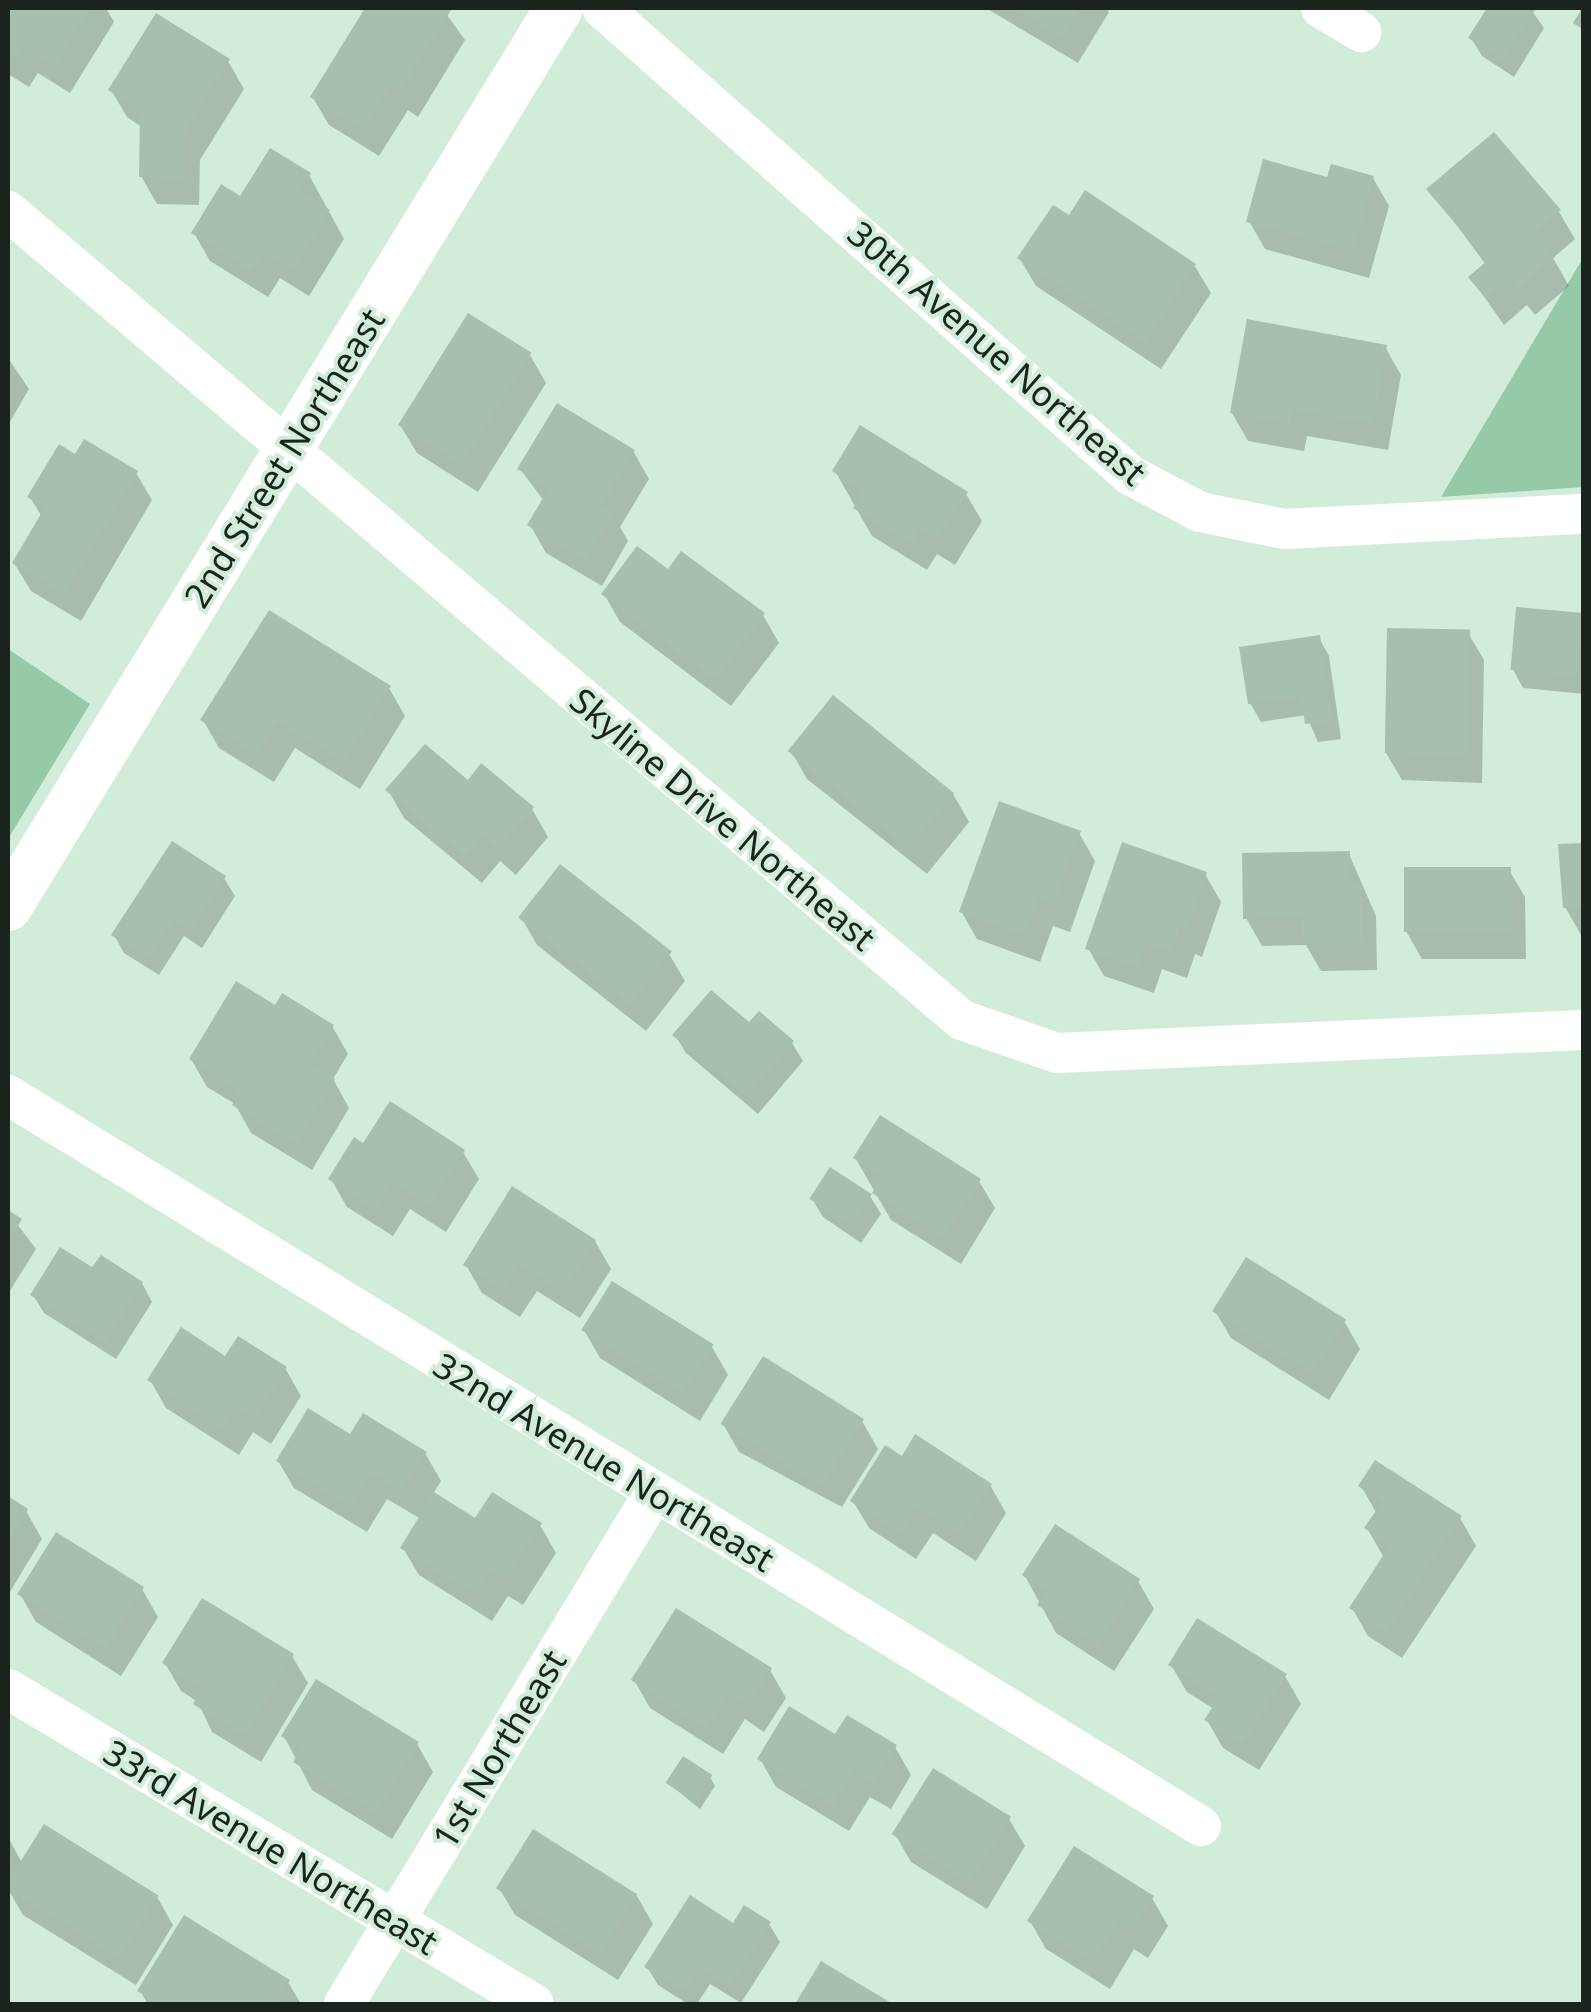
<!DOCTYPE html>
<html>
<head>
<meta charset="utf-8">
<style>
  body { margin:0 }
  #map { position:relative; width:1591px; height:2012px; overflow:hidden; background:#d2ecda; font-family:"Noto Sans",sans-serif }
  div>[style] { position:absolute }
  .green>* { inset:0; background:#95c9a7 }
  .shadow>* { inset:0; background:#0003 }
  .building>* { inset:0; background:#a7bfae; transform-origin:0 0 }
  .minor>* { height:40px; margin:-20px; padding:0 20px; transform-origin:20px; border-radius:20px; background:#fff }
  .tertiary>* { height:48px; margin:-24px; padding:0 24px; transform-origin:24px; border-radius:24px; background:#fff }
  span { translate:-50% -50%; white-space:nowrap; text-align:center; line-height:1.15; -webkit-text-stroke:8px #d2ecda; paint-order:stroke }
  .street-label { font-size:35px; color:#1a241d }
  .frame { position:absolute; inset:0; border:10px solid #1a241d; pointer-events:none }
</style>
</head>
<body>
<div id="map">
  <div class="green">
    <i style="clip-path:polygon(1583px 258px,1583px 487px,1441px 497px)"></i>
    <i style="clip-path:polygon(8px 649px,90px 704px,8px 839px)"></i>
  </div>
  <div class="shadow">
    <i style="clip-path:polygon(8px 8px,106px 8px,114px 22px,70px 93px,38px 73px,29px 87px,8px 74px)"></i>
    <i style="clip-path:polygon(368px 8px,442px 8px,465px 40px,418px 117px,408px 110px,379px 156px,329px 125px,313px 98px)"></i>
    <i style="clip-path:polygon(986px 8px,1106px 8px,1109px 12px,1078px 63px)"></i>
    <i style="clip-path:polygon(1490px 8px,1530px 8px,1544px 28px,1514px 77px,1482px 56px,1471px 38px)"></i>
    <i style="clip-path:polygon(228px 61px,244px 89px,200px 160px,199px 205px,157px 204px,141px 176px,142px 127px,127px 117px,111px 90px)"></i>
    <i style="clip-path:polygon(309px 175px,344px 239px,309px 296px,280px 278px,268px 297px,210px 261px,194px 233px,241px 199px)"></i>
    <i style="clip-path:polygon(1373px 178px,1389px 206px,1369px 278px,1265px 249px,1249px 221px,1329px 180px)"></i>
    <i style="clip-path:polygon(1430px 189px,1559px 212px,1575px 239px,1553px 258px,1569px 286px,1535px 315px,1527px 305px,1504px 325px,1471px 278px,1486px 265px)"></i>
    <i style="clip-path:polygon(1069px 219px,1194px 265px,1211px 293px,1161px 369px,1036px 286px,1020px 259px)"></i>
    <i style="clip-path:polygon(1385px 347px,1401px 375px,1388px 450px,1307px 436px,1304px 451px,1248px 441px,1232px 413px)"></i>
    <i style="clip-path:polygon(530px 355px,546px 383px,478px 492px,417px 453px,400px 425px)"></i>
    <i style="clip-path:polygon(8px 358px,29px 389px,8px 425px)"></i>
    <i style="clip-path:polygon(633px 451px,649px 479px,620px 527px,628px 541px,602px 586px,546px 553px,530px 525px,544px 501px,520px 469px)"></i>
    <i style="clip-path:polygon(76px 457px,136px 473px,152px 500px,81px 621px,31px 591px,14px 563px,42px 517px,30px 497px)"></i>
    <i style="clip-path:polygon(835px 471px,966px 494px,982px 521px,955px 565px,937px 554px,927px 570px,872px 536px)"></i>
    <i style="clip-path:polygon(668px 572px,763px 615px,779px 643px,731px 706px,620px 622px,604px 594px)"></i>
    <i style="clip-path:polygon(1584px 616px,1584px 694px,1523px 688px,1513px 669px)"></i>
    <i style="clip-path:polygon(1468px 633px,1484px 660px,1482px 783px,1402px 780px,1386px 753px)"></i>
    <i style="clip-path:polygon(1319px 638px,1329px 656px,1341px 739px,1318px 742px,1306px 715px,1261px 722px,1250px 703px)"></i>
    <i style="clip-path:polygon(389px 688px,405px 716px,360px 789px,295px 748px,274px 782px,219px 748px,203px 720px)"></i>
    <i style="clip-path:polygon(791px 751px,953px 794px,969px 822px,927px 874px,807px 779px)"></i>
    <i style="clip-path:polygon(468px 783px,532px 809px,548px 837px,516px 875px,500px 861px,482px 883px,404px 818px,388px 790px)"></i>
    <i style="clip-path:polygon(1079px 833px,1095px 861px,1070px 932px,1053px 926px,1040px 962px,977px 939px,961px 911px)"></i>
    <i style="clip-path:polygon(1584px 845px,1584px 935px,1581px 935px,1565px 907px)"></i>
    <i style="clip-path:polygon(1349px 854px,1376px 916px,1377px 970px,1321px 971px,1306px 945px,1262px 946px,1246px 918px)"></i>
    <i style="clip-path:polygon(1509px 870px,1525px 897px,1526px 959px,1422px 959px,1406px 931px)"></i>
    <i style="clip-path:polygon(1205px 874px,1221px 902px,1202px 957px,1195px 954px,1187px 978px,1162px 969px,1154px 993px,1104px 976px,1088px 948px)"></i>
    <i style="clip-path:polygon(224px 878px,235px 896px,202px 948px,184px 936px,159px 975px,124px 953px,114px 935px)"></i>
    <i style="clip-path:polygon(521px 917px,669px 954px,685px 981px,646px 1031px,537px 945px)"></i>
    <i style="clip-path:polygon(276px 1009px,332px 1026px,348px 1054px,333px 1079px,349px 1108px,312px 1170px,251px 1133px,235px 1104px,207px 1087px,191px 1059px)"></i>
    <i style="clip-path:polygon(750px 1026px,792px 1043px,803px 1061px,758px 1114px,686px 1053px,675px 1035px)"></i>
    <i style="clip-path:polygon(364px 1146px,463px 1152px,479px 1179px,446px 1232px,410px 1209px,393px 1236px,347px 1207px,331px 1179px)"></i>
    <i style="clip-path:polygon(856px 1159px,979px 1181px,995px 1208px,961px 1264px,891px 1220px)"></i>
    <i style="clip-path:polygon(870px 1196px,881px 1214px,861px 1243px,823px 1217px,812px 1199px)"></i>
    <i style="clip-path:polygon(8px 1212px,36px 1249px,8px 1294px)"></i>
    <i style="clip-path:polygon(595px 1241px,611px 1269px,580px 1318px,537px 1291px,520px 1317px,482px 1293px,466px 1265px)"></i>
    <i style="clip-path:polygon(93px 1271px,142px 1283px,152px 1302px,116px 1359px,44px 1313px,33px 1295px)"></i>
    <i style="clip-path:polygon(1215px 1311px,1344px 1321px,1360px 1349px,1329px 1400px,1231px 1338px)"></i>
    <i style="clip-path:polygon(584px 1330px,712px 1347px,728px 1375px,700px 1421px,600px 1358px)"></i>
    <i style="clip-path:polygon(226px 1359px,285px 1368px,301px 1396px,271px 1444px,253px 1432px,239px 1455px,166px 1408px,150px 1380px)"></i>
    <i style="clip-path:polygon(862px 1421px,878px 1449px,842px 1507px,739px 1452px,723px 1424px)"></i>
    <i style="clip-path:polygon(351px 1437px,425px 1453px,441px 1481px,433px 1494px,476px 1521px,540px 1525px,556px 1553px,523px 1605px,508px 1596px,492px 1621px,419px 1575px,403px 1548px,421px 1519px,387px 1499px,367px 1532px,294px 1488px,278px 1461px)"></i>
    <i style="clip-path:polygon(902px 1459px,990px 1485px,1006px 1513px,976px 1561px,933px 1533px,916px 1559px,869px 1528px,853px 1501px)"></i>
    <i style="clip-path:polygon(1361px 1486px,1460px 1518px,1476px 1546px,1402px 1658px,1368px 1636px,1352px 1608px,1383px 1556px,1367px 1528px,1377px 1514px)"></i>
    <i style="clip-path:polygon(8px 1499px,26px 1511px,42px 1539px,8px 1595px)"></i>
    <i style="clip-path:polygon(1025px 1576px,1138px 1581px,1154px 1609px,1114px 1671px,1056px 1633px)"></i>
    <i style="clip-path:polygon(142px 1589px,158px 1617px,121px 1676px,36px 1622px,20px 1594px)"></i>
    <i style="clip-path:polygon(292px 1656px,308px 1683px,261px 1762px,212px 1732px,198px 1702px,181px 1691px,165px 1663px)"></i>
    <i style="clip-path:polygon(1171px 1665px,1285px 1676px,1301px 1704px,1259px 1770px,1223px 1748px,1207px 1720px,1214px 1709px,1187px 1692px)"></i>
    <i style="clip-path:polygon(770px 1670px,786px 1698px,764px 1732px,745px 1719px,723px 1754px,650px 1708px,634px 1680px)"></i>
    <i style="clip-path:polygon(284px 1736px,417px 1744px,433px 1772px,392px 1839px,312px 1790px)"></i>
    <i style="clip-path:polygon(835px 1738px,895px 1747px,911px 1775px,891px 1809px,870px 1797px,849px 1831px,776px 1787px,760px 1759px)"></i>
    <i style="clip-path:polygon(710px 1777px,715px 1786px,700px 1809px,668px 1783px)"></i>
    <i style="clip-path:polygon(1009px 1819px,1025px 1846px,987px 1909px,911px 1862px,895px 1834px)"></i>
    <i style="clip-path:polygon(45px 1827px,157px 1897px,173px 1925px,136px 1985px,23px 1915px,8px 1889px,8px 1837px,22px 1863px)"></i>
    <i style="clip-path:polygon(499px 1888px,637px 1896px,653px 1924px,618px 1980px,515px 1915px)"></i>
    <i style="clip-path:polygon(1152px 1898px,1168px 1926px,1148px 1958px,1134px 1949px,1110px 1989px,1046px 1949px,1030px 1921px)"></i>
    <i style="clip-path:polygon(769px 1924px,780px 1942px,741px 2003px,710px 1984px,697px 2004px,688px 2004px,658px 1985px,647px 1967px,734px 1926px)"></i>
    <i style="clip-path:polygon(288px 1982px,301px 2004px,148px 2004px,140px 1991px)"></i>
  </div>
  <div class="building">
    <i style="clip-path:polygon(8px 8px,91px 8px,54px 66px,22px 46px,12px 61px,8px 58px)"></i>
    <i style="clip-path:polygon(365px 8px,451px 10px,401px 90px,391px 84px,363px 130px,310px 97px)"></i>
    <i style="clip-path:polygon(1013px 8px,1080px 8px,1062px 37px)"></i>
    <i style="clip-path:polygon(1487px 8px,1536px 8px,1503px 60px,1468px 38px)"></i>
    <i style="clip-path:polygon(1582px 8px,1584px 8px,1584px 30px,1573px 23px)"></i>
    <i style="clip-path:polygon(156px 13px,230px 59px,185px 131px,184px 178px,139px 177px,140px 110px,108px 90px)"></i>
    <i style="clip-path:polygon(1494px 132px,1561px 210px,1534px 233px,1555px 257px,1518px 289px,1510px 279px,1486px 299px,1468px 277px,1487px 261px,1426px 189px)"></i>
    <i style="clip-path:polygon(270px 148px,311px 173px,300px 191px,330px 210px,293px 270px,264px 252px,251px 271px,191px 233px,221px 184px,240px 196px)"></i>
    <i style="clip-path:polygon(1263px 159px,1327px 177px,1331px 164px,1374px 176px,1353px 251px,1246px 222px)"></i>
    <i style="clip-path:polygon(1085px 190px,1196px 264px,1145px 342px,1017px 258px,1053px 205px,1069px 215px)"></i>
    <i style="left:468px;top:313px;width:75px;height:132px;rotate:32deg"></i>
    <i style="clip-path:polygon(1247px 319px,1387px 345px,1373px 424px,1292px 409px,1289px 424px,1230px 413px)"></i>
    <i style="clip-path:polygon(557px 403px,635px 450px,602px 505px,614px 512px,585px 560px,527px 525px,549px 488px,517px 469px)"></i>
    <i style="clip-path:polygon(860px 425px,968px 492px,938px 539px,921px 528px,911px 544px,853px 508px,864px 491px,832px 471px)"></i>
    <i style="clip-path:polygon(84px 439px,138px 471px,65px 594px,12px 563px,45px 507px,27px 497px,59px 444px,75px 454px)"></i>
    <i style="clip-path:polygon(637px 546px,668px 569px,681px 551px,765px 613px,715px 680px,601px 594px)"></i>
    <i style="left:1516px;top:607px;width:68px;height:63px;rotate:5deg"></i>
    <i style="clip-path:polygon(269px 610px,391px 686px,343px 762px,278px 722px,257px 755px,200px 720px)"></i>
    <i style="left:1387px;top:628px;width:83px;height:125px;rotate:1deg"></i>
    <i style="clip-path:polygon(1320px 635px,1332px 721px,1305px 724px,1301px 697px,1248px 704px,1239px 647px)"></i>
    <i style="left:833px;top:695px;width:156px;height:72px;rotate:39deg"></i>
    <i style="clip-path:polygon(425px 744px,468px 780px,481px 763px,534px 807px,499px 849px,483px 835px,465px 857px,385px 790px)"></i>
    <i style="clip-path:polygon(999px 801px,1081px 831px,1054px 905px,1037px 899px,1024px 935px,959px 912px)"></i>
    <i style="clip-path:polygon(172px 841px,226px 876px,191px 931px,173px 919px,148px 958px,111px 935px)"></i>
    <i style="clip-path:polygon(1122px 842px,1207px 872px,1187px 930px,1180px 928px,1171px 952px,1146px 943px,1138px 967px,1085px 949px)"></i>
    <i style="clip-path:polygon(1584px 843px,1584px 907px,1563px 908px,1558px 844px)"></i>
    <i style="clip-path:polygon(1350px 851px,1351px 886px,1361px 886px,1363px 943px,1303px 944px,1302px 918px,1243px 919px,1242px 853px)"></i>
    <i style="left:560px;top:864px;width:142px;height:68px;rotate:38deg"></i>
    <i style="left:1404px;top:867px;width:107px;height:65px"></i>
    <i style="clip-path:polygon(236px 981px,275px 1005px,282px 993px,334px 1025px,311px 1063px,335px 1079px,296px 1144px,232px 1105px,240px 1091px,189px 1059px)"></i>
    <i style="clip-path:polygon(711px 990px,749px 1022px,759px 1011px,794px 1041px,747px 1097px,672px 1035px)"></i>
    <i style="clip-path:polygon(390px 1101px,465px 1150px,429px 1206px,394px 1183px,376px 1210px,328px 1179px,354px 1137px,363px 1143px)"></i>
    <i style="clip-path:polygon(880px 1115px,981px 1179px,944px 1238px,872px 1193px,882px 1177px,853px 1158px)"></i>
    <i style="left:830px;top:1167px;width:50px;height:38px;rotate:33deg"></i>
    <i style="clip-path:polygon(512px 1186px,596px 1240px,563px 1292px,520px 1265px,504px 1291px,463px 1265px)"></i>
    <i style="clip-path:polygon(8px 1210px,22px 1219px,8px 1242px)"></i>
    <i style="clip-path:polygon(60px 1247px,92px 1267px,101px 1255px,143px 1282px,105px 1342px,30px 1295px)"></i>
    <i style="left:1246px;top:1257px;width:118px;height:64px;rotate:32deg"></i>
    <i style="left:612px;top:1281px;width:120px;height:58px;rotate:32deg"></i>
    <i style="clip-path:polygon(181px 1327px,225px 1356px,238px 1336px,287px 1367px,255px 1418px,237px 1406px,222px 1429px,147px 1380px)"></i>
    <i style="left:763px;top:1356px;width:119px;height:80px;rotate:32deg"></i>
    <i style="clip-path:polygon(308px 1408px,350px 1434px,363px 1413px,427px 1452px,402px 1491px,371px 1473px,351px 1506px,276px 1461px)"></i>
    <i style="clip-path:polygon(915px 1434px,992px 1484px,959px 1534px,917px 1507px,900px 1533px,850px 1501px,885px 1445px,902px 1456px)"></i>
    <i style="clip-path:polygon(1375px 1460px,1462px 1516px,1386px 1632px,1349px 1608px,1390px 1545px,1364px 1528px,1382px 1502px,1358px 1486px)"></i>
    <i style="clip-path:polygon(434px 1492px,475px 1518px,492px 1492px,542px 1523px,507px 1579px,492px 1570px,476px 1595px,400px 1548px)"></i>
    <i style="clip-path:polygon(8px 1496px,28px 1509px,8px 1542px)"></i>
    <i style="clip-path:polygon(1055px 1524px,1140px 1579px,1098px 1645px,1037px 1605px,1046px 1591px,1022px 1575px)"></i>
    <i style="left:56px;top:1532px;width:104px;height:73px;rotate:32deg"></i>
    <i style="clip-path:polygon(202px 1598px,294px 1654px,244px 1736px,193px 1704px,203px 1688px,162px 1663px)"></i>
    <i style="clip-path:polygon(676px 1608px,772px 1668px,748px 1705px,729px 1693px,706px 1728px,631px 1680px)"></i>
    <i style="clip-path:polygon(1197px 1618px,1287px 1674px,1243px 1744px,1204px 1720px,1219px 1697px,1168px 1665px)"></i>
    <i style="clip-path:polygon(316px 1679px,419px 1742px,376px 1813px,293px 1762px,301px 1749px,281px 1736px)"></i>
    <i style="clip-path:polygon(789px 1706px,835px 1734px,847px 1715px,897px 1745px,874px 1783px,854px 1771px,833px 1805px,757px 1759px)"></i>
    <i style="left:683px;top:1756px;width:35px;height:32px;rotate:33deg"></i>
    <i style="left:933px;top:1768px;width:92px;height:78px;rotate:32deg"></i>
    <i style="left:44px;top:1824px;width:135px;height:74px;rotate:32deg"></i>
    <i style="left:533px;top:1829px;width:123px;height:70px;rotate:32deg"></i>
    <i style="clip-path:polygon(1074px 1846px,1154px 1896px,1131px 1932px,1118px 1923px,1093px 1962px,1027px 1921px)"></i>
    <i style="clip-path:polygon(690px 1895px,733px 1923px,744px 1905px,771px 1922px,730px 1987px,699px 1967px,684px 1992px,644px 1967px)"></i>
    <i style="clip-path:polygon(184px 1915px,290px 1980px,275px 2004px,159px 2004px,137px 1991px)"></i>
    <i style="clip-path:polygon(821px 1961px,893px 2004px,795px 2004px)"></i>
  </div>
  <div class="minor">
    <i style="left:602px;top:8px;width:705px;rotate:41.49deg"></i>
    <i style="left:1130px;top:475px;width:79px;rotate:27.9deg"></i>
    <i style="left:1200px;top:512px;width:86px;rotate:11.4deg"></i>
    <i style="left:1284px;top:529px;width:300px;rotate:-2.9deg"></i>
    <i style="left:1321px;top:8px;width:47px;rotate:31deg"></i>
    <i style="left:8px;top:211px;width:1251px;rotate:40.3deg"></i>
    <i style="left:962px;top:1020px;width:101px;rotate:19.2deg"></i>
    <i style="left:1057px;top:1053px;width:528px;rotate:-2.5deg"></i>
    <i style="left:8px;top:1095px;width:1399px;rotate:31.5deg"></i>
    <i style="left:8px;top:1689px;width:613px;rotate:30.92deg"></i>
    <i style="left:344px;top:2004px;width:598px;rotate:-58.76deg"></i>
  </div>
  <div class="tertiary">
    <i style="left:8px;top:907px;width:1054px;rotate:-58.5deg"></i>
  </div>
  <div class="street-label">
    <span style="left:997px;top:353px;rotate:41deg">30th Avenue Northeast</span>
    <span style="left:284px;top:458px;rotate:-58deg">2nd Street Northeast</span>
    <span style="left:723px;top:819px;rotate:40deg">Skyline Drive Northeast</span>
    <span style="left:604px;top:1462px;rotate:31deg">32nd Avenue Northeast</span>
    <span style="left:499px;top:1749px;rotate:-59deg">1st Northeast</span>
    <span style="left:271px;top:1847px;rotate:31deg">33rd Avenue Northeast</span>
  </div>
  <div class="frame"></div>
</div>
</body>
</html>
